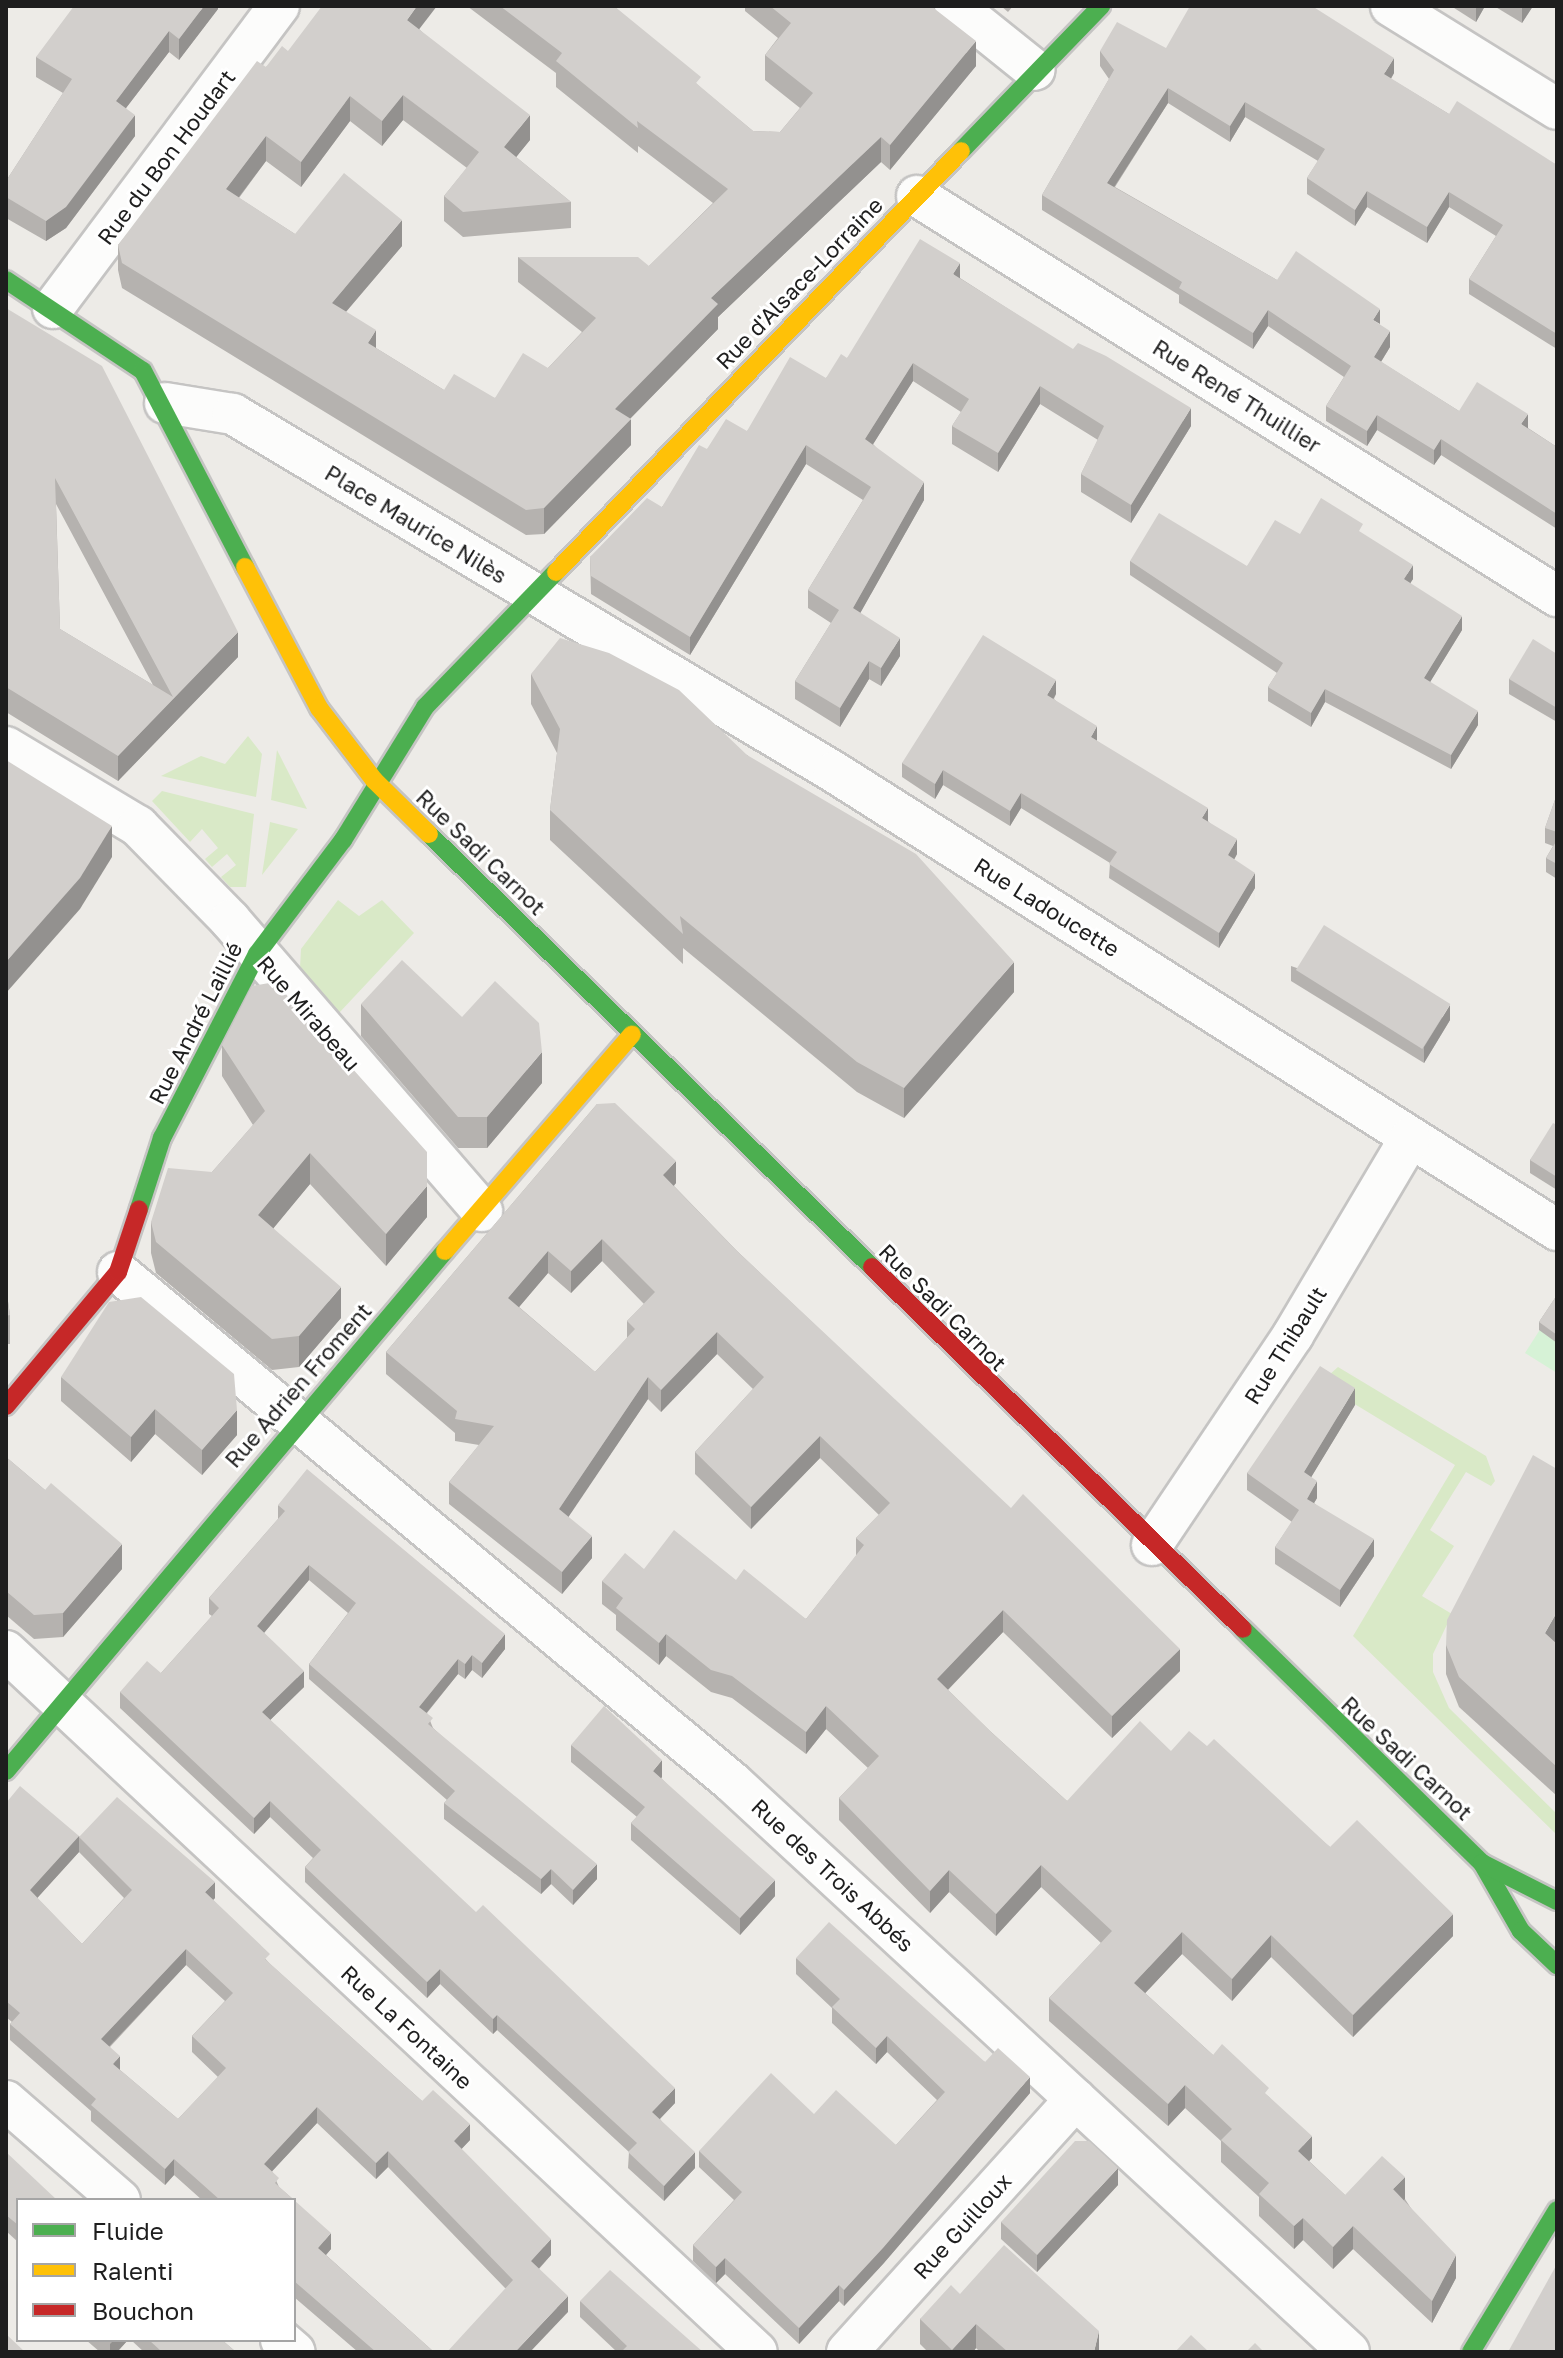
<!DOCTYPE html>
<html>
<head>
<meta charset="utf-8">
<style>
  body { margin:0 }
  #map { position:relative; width:1563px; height:2358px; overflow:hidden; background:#edebe7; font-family:"Golos Text",sans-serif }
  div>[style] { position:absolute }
  .grass>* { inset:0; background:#d9e9c7 }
  .park>* { inset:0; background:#d6f2d6 }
  .roads { filter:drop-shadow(2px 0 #c5c4c3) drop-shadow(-2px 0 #c5c4c3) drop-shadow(0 2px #c5c4c3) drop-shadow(0 -2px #c5c4c3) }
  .street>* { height:40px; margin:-20px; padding:0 20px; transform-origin:20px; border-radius:20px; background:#fcfcfb }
  .fast>* { height:18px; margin:-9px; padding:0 9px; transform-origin:9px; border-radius:9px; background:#4caf50 }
  .slow>* { height:18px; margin:-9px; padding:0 9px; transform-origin:9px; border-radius:9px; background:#ffc107 }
  .jam>* { height:18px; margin:-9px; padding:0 9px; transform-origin:9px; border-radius:9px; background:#c62828 }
  .wall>* { inset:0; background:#b5b2af }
  .shaded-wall>* { inset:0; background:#93918f }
  .building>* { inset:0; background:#d2cfcc; transform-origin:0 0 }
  span { translate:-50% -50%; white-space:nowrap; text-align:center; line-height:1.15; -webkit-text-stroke:6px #fff; paint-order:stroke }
  .street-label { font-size:22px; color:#1e1e1e }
  .frame { position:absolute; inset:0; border:8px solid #1e1e1e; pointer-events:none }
  .legend { position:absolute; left:16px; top:2198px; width:280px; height:144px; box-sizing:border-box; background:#fff; border:2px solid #a5a5a5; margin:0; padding:10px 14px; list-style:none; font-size:24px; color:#1e1e1e }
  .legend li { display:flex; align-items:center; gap:16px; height:40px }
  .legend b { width:40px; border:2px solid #a5a5a5 }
</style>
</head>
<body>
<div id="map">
  <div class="grass">
    <i style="clip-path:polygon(248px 736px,262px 754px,256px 797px,161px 776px,201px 756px,225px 764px)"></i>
    <i style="clip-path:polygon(277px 750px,307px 809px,271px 800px)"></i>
    <i style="clip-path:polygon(162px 791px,254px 814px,246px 887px,230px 887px,221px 877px,236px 865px,227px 854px,212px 867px,205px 859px,218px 848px,202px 829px,190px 842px,152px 801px)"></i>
    <i style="clip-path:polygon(270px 822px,298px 829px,262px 875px)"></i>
    <i style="clip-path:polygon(338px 900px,359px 916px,382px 900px,414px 933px,339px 1013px,300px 968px,301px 949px)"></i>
    <i style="clip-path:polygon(1338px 1367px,1486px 1456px,1495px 1481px,1491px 1486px,1466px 1472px,1430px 1530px,1454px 1546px,1422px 1596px,1452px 1614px,1433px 1654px,1433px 1672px,1449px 1708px,1557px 1814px,1557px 1835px,1353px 1636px,1455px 1465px,1320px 1383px)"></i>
  </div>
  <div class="park">
    <i style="clip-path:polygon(1557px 1303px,1557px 1373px,1525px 1353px)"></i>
  </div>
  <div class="roads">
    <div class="street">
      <i style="left:955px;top:6px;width:102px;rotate:38.7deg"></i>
      <i style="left:1391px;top:6px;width:195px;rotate:31.8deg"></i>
      <i style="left:917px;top:196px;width:755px;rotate:32.01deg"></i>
      <i style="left:53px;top:308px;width:377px;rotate:-53.2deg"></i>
      <i style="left:165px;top:403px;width:69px;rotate:9.2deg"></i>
      <i style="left:233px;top:414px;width:700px;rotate:30.78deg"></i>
      <i style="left:834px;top:772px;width:856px;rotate:32.35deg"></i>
      <i style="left:6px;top:747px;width:154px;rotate:30.9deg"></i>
      <i style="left:138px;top:826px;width:132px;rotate:45.6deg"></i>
      <i style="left:230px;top:920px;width:385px;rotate:49.1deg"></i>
      <i style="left:118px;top:1272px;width:798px;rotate:39.71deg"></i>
      <i style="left:732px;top:1782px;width:840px;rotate:42.73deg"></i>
      <i style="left:1152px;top:1545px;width:253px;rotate:-56.1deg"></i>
      <i style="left:1293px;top:1335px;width:229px;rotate:-59.3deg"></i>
      <i style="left:6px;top:1651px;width:1027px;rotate:43.03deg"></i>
      <i style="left:6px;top:2101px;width:151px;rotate:41deg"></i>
      <i style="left:281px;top:2340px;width:18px;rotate:41deg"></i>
      <i style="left:847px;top:2352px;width:341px;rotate:-47.9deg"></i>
    </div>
    <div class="fast">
      <i style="left:961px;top:151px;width:202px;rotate:-46deg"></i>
      <i style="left:6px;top:280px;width:164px;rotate:33.6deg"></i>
      <i style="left:143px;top:371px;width:221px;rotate:62.5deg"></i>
      <i style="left:429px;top:834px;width:619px;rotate:44.35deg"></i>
      <i style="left:139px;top:1209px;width:75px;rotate:-72.1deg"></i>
      <i style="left:162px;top:1138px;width:207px;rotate:-62.7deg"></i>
      <i style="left:257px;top:954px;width:143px;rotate:-53deg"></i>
      <i style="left:343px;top:840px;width:156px;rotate:-58.3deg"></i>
      <i style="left:425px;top:707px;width:188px;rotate:-45.9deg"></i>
      <i style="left:1243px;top:1629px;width:334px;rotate:44.4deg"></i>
      <i style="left:1482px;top:1863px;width:78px;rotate:60.2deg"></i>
      <i style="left:1521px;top:1931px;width:50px;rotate:43.4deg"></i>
      <i style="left:6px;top:1771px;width:681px;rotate:-49.83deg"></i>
      <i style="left:1482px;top:1863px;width:84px;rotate:26.9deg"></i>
      <i style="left:1471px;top:2352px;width:166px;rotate:-58.8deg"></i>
    </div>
    <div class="slow">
      <i style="left:245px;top:567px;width:159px;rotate:62.3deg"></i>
      <i style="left:319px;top:708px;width:91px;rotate:52.6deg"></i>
      <i style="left:374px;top:780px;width:77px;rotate:44.5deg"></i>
      <i style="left:556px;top:572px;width:584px;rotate:-46.11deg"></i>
      <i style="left:445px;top:1251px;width:286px;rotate:-49.2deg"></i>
    </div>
    <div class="jam">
      <i style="left:872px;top:1267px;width:518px;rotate:44.3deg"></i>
      <i style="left:6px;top:1406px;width:175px;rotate:-50.1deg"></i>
      <i style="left:118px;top:1272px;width:66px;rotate:-71.6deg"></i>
    </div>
  </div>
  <div class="wall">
    <i style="clip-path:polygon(218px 6px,218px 9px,179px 60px,169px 52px,126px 108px,135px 136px,66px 228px,46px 241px,6px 218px,6px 181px,63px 93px,36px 77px,36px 57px)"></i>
    <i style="clip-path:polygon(467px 6px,614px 6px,701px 88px,753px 131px,780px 132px,800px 108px,765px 80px,765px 55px,778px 38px,745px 11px,745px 6px,931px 6px,976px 66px,890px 170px,881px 162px,718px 317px,718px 329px,630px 419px,631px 445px,544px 534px,526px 535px,122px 288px,118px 270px,118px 245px,266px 67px,288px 51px,419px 29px,530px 140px,516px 157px,571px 202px,571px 228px,463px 237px,444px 221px,444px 196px,467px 168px,403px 120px,382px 146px,350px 121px,301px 187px,266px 161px,239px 198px,295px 234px,402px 246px,346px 312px,376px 348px,444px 390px,495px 398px,548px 368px,582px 332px,518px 282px,518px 257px,649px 266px,713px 203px,638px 146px,638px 153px,556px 87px,556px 73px)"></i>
    <i style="clip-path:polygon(1001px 6px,1013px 6px,1008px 12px)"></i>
    <i style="clip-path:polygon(1451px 6px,1485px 6px,1476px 22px)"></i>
    <i style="clip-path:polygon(1494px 6px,1533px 6px,1522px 23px)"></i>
    <i style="clip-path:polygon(1166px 48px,1394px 73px,1391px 79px,1449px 114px,1557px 165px,1557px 349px,1469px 294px,1469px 279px,1496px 236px,1449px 207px,1427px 243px,1367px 207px,1355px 226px,1307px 194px,1307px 178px,1318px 161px,1245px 117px,1230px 142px,1168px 103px,1115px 187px,1277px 280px,1380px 325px,1390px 347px,1381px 362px,1459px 411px,1528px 428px,1557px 447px,1557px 529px,1441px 455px,1434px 465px,1377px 430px,1367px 446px,1326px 421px,1326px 406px,1344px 377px,1268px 326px,1253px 349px,1179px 303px,1179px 295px,1042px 210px,1042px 195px,1109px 79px,1100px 66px,1100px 51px)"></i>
    <i style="clip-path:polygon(960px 278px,1191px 426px,1131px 523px,1081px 492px,1081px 474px,1098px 440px,1040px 404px,998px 472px,952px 444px,952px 426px,961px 412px,913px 381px,873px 444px,924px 500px,860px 613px,900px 656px,881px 686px,869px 679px,840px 727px,795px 699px,795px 681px,831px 623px,808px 608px,808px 590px,863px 500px,806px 464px,690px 655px,591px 594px,590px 557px,662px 507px,707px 449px,747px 431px,826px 378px,847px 358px)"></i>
    <i style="clip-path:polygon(evenodd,6px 308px,238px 657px,118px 781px,6px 712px,6px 308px,56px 504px,153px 685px,60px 629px,56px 504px)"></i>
    <i style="clip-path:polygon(1300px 534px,1363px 534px,1413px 579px,1410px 583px,1462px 630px,1430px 682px,1478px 725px,1451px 769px,1325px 702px,1311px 727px,1268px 701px,1268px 687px,1277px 673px,1130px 575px,1130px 561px,1247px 566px)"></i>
    <i style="clip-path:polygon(1557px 654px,1557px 722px,1509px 694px,1509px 679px)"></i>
    <i style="clip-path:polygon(531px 674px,747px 755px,1014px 992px,904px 1118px,857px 1092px,683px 948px,683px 964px,550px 840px,550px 810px,557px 753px,531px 704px)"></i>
    <i style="clip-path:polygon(1056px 694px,1054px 699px,1097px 741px,1208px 821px,1237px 854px,1234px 860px,1255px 888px,1219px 948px,1109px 878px,1110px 863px,1021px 808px,1010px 826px,943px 785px,935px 799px,902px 777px,902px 763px)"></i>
    <i style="clip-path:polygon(1557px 794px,1557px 879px,1546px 872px,1546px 858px,1553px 846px,1545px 843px,1545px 828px)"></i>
    <i style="clip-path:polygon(1291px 966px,1450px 1020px,1424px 1063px,1291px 981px)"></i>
    <i style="clip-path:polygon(361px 1004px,462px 1017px,542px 1083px,487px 1148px,458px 1148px,361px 1036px)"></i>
    <i style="clip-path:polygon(222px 1045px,427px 1217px,386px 1266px,310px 1184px,273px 1228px,341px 1318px,299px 1367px,272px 1370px,156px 1273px,151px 1253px,151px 1222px,212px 1172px,253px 1125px,222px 1076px)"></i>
    <i style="clip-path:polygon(evenodd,597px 1104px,676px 1183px,674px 1186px,737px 1251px,1180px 1671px,1112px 1738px,1003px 1632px,948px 1690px,990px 1731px,1067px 1801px,1171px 1751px,1207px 1746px,1330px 1847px,1453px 1936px,1353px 2037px,1271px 1957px,1232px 2001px,1182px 1954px,1145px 1993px,1213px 2055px,1269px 2097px,1312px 2158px,1309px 2161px,1345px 2195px,1405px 2199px,1456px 2278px,1432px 2323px,1353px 2249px,1333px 2269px,1303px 2240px,1294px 2249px,1259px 2216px,1259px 2197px,1221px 2162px,1221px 2141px,1185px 2108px,1168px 2126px,1049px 2021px,1049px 1998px,1101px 1943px,1041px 1887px,996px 1936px,949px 1892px,930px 1913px,839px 1820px,839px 1798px,868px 1768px,826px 1729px,806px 1754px,732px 1698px,711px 1692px,666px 1656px,659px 1665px,616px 1630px,616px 1615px,602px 1604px,602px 1581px,644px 1569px,736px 1580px,806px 1619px,856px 1556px,856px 1538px,879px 1515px,820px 1458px,751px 1529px,695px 1474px,695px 1452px,753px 1389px,717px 1354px,661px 1412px,648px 1399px,568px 1516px,592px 1558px,562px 1594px,449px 1504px,449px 1482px,479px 1445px,455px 1441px,455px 1433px,386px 1374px,386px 1352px,597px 1104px,602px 1261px,644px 1304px,627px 1321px,627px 1338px,595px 1372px,519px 1307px,548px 1273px,571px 1293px,602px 1261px)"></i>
    <i style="clip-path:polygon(1557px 1125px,1557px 1190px,1530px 1173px,1530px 1160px)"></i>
    <i style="clip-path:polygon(6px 1288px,10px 1315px,10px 1344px,6px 1344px)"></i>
    <i style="clip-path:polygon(1557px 1295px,1557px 1343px,1539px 1330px,1539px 1322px)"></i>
    <i style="clip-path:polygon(61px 1377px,237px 1435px,202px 1475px,155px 1434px,131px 1462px,61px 1401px)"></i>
    <i style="clip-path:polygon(1355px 1405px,1311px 1477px,1317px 1498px,1314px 1503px,1374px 1556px,1340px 1607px,1275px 1564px,1275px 1547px,1292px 1522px,1247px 1490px,1247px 1473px)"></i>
    <i style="clip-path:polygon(6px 1457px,45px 1490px,122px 1569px,63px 1637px,34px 1639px,6px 1615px)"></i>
    <i style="clip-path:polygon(278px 1505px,505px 1649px,482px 1678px,472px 1670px,465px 1679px,458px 1674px,427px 1713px,433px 1728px,597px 1879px,573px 1905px,551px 1884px,541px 1894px,444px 1819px,444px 1803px,447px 1800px,309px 1679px,309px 1664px,348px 1613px,309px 1580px,264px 1633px,304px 1687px,270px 1720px,675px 2103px,660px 2119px,695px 2168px,664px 2201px,628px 2168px,629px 2152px,497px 2030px,493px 2034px,440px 1984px,427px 1998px,305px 1882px,305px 1867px,313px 1858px,270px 1817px,254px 1834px,120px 1708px,120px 1692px,161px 1673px,212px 1616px,209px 1614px,209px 1598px,278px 1519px)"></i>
    <i style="clip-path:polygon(1556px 1643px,1557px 1644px,1557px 1796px,1459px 1707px,1446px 1674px,1446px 1645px)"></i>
    <i style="clip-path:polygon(571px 1745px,662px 1777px,661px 1778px,775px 1896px,740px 1935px,631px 1840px,631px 1823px,637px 1817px,571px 1762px)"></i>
    <i style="clip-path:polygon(evenodd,6px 1803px,215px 1898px,213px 1900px,270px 1964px,422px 2101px,470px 2140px,461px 2149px,551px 2255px,539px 2269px,568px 2312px,505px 2288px,388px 2167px,376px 2179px,317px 2123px,272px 2171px,279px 2187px,294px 2200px,202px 2200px,174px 2175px,165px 2185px,91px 2121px,91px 2111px,10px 2040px,10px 2024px,12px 2022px,6px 2017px,6px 1803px,79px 1852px,124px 1898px,82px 1944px,37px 1898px,79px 1852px,6px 1803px,186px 1965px,225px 2001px,192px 2036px,192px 2052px,218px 2077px,178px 2119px,120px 2070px,110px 2047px,186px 1965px)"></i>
    <i style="clip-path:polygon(796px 1958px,985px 2062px,1030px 2093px,883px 2264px,844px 2306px,839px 2301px,799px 2344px,725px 2274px,716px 2283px,693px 2261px,693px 2245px,734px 2200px,699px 2167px,699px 2151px,814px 2114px,896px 2145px,937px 2100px,887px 2052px,876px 2064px,832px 2023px,832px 2008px,796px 1974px)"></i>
    <i style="clip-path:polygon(6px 2152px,18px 2200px,18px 2242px,6px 2231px)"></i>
    <i style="clip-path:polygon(1118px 2185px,1037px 2272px,1001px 2239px,1001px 2222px)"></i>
    <i style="clip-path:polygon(294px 2200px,331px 2249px,326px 2255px,434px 2352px,358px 2352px,294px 2297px)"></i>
    <i style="clip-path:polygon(960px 2294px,1099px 2352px,980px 2352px,976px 2348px,973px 2352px,928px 2352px,920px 2344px,920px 2319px)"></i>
    <i style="clip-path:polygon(580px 2301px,703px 2352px,617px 2352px,580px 2317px)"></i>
    <i style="clip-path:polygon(86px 2340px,128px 2340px,117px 2352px,100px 2352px)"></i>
    <i style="clip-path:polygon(131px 2340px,222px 2340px,236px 2352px,144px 2352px)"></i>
  </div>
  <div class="shaded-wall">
    <i style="clip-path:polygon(204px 6px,218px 6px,218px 9px,179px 60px,179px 39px)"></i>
    <i style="clip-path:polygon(417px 6px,437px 6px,407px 45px,407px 20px)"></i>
    <i style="clip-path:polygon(1476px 6px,1485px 6px,1476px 22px)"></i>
    <i style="clip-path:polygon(1524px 6px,1533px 6px,1522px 23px,1522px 8px)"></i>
    <i style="clip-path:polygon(169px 31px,169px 52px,116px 121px,116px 101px)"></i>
    <i style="clip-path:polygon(976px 41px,976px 66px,890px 170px,890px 145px)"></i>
    <i style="clip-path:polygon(1394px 58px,1394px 73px,1384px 90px,1384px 74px)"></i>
    <i style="clip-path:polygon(1168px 88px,1168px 103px,1107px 198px,1107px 183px)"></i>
    <i style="clip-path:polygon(403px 95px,403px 120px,382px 146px,382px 121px)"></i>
    <i style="clip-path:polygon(350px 96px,350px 121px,301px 187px,301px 162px)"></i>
    <i style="clip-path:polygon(1245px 102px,1245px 117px,1230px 142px,1230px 126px)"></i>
    <i style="clip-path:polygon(135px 115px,135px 136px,66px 228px,46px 241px,46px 221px)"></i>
    <i style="clip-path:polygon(530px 115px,530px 140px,504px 172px,504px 147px)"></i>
    <i style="clip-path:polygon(266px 136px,266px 161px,226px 214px,226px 189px)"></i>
    <i style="clip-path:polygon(881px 137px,881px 162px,718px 317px,718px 329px,615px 434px,615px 409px,711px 298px)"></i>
    <i style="clip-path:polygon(1367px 191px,1367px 207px,1355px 226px,1355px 210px)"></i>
    <i style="clip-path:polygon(1449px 192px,1449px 207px,1427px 243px,1427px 227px)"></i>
    <i style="clip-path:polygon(402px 220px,402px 246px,332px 328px,332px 303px)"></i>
    <i style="clip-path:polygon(960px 263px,960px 281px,953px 274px)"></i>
    <i style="clip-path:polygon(1380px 309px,1380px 324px,1373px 320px)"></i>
    <i style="clip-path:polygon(1268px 310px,1268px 326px,1253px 349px,1253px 333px)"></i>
    <i style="clip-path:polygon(376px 330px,376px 355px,368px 343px)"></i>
    <i style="clip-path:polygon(1390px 331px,1390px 347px,1374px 373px,1374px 357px)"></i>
    <i style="clip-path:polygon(913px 363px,913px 381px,865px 457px,865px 439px)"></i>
    <i style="clip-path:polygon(1040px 386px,1040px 404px,998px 472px,998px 453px)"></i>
    <i style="clip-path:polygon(1191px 408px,1191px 426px,1131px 523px,1131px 505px)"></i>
    <i style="clip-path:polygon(1528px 414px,1528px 430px,1521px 424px)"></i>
    <i style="clip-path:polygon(1377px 415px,1377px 430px,1367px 446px,1367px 431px)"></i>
    <i style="clip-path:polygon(631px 419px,631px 445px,544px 534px,544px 508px)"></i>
    <i style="clip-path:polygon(1441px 439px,1441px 455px,1434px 465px,1434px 450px)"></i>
    <i style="clip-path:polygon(806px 445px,806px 464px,690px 655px,690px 637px)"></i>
    <i style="clip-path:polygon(924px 482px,924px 500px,853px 626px,853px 608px)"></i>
    <i style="clip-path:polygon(1413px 565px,1413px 579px,1404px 593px,1404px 579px)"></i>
    <i style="clip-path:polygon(1462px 616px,1462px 630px,1424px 692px,1424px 678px)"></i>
    <i style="clip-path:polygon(238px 632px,238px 657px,118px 781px,118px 756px)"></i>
    <i style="clip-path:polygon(900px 638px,900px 656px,881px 686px,881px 668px)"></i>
    <i style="clip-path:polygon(869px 661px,869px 679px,840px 727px,840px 708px)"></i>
    <i style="clip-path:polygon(1056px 680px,1056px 694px,1047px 709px,1047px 695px)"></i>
    <i style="clip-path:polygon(1325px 689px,1325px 702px,1311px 727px,1311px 713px)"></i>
    <i style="clip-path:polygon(1478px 711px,1478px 725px,1451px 769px,1451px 755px)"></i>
    <i style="clip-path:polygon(1097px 726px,1097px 741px,1091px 737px)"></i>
    <i style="clip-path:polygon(943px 770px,943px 785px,935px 799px,935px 784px)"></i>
    <i style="clip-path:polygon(1021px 793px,1021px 808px,1010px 826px,1010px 811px)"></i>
    <i style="clip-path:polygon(1208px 808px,1208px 823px,1202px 818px)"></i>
    <i style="clip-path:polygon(112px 826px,112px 857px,80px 909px,6px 993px,6px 962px)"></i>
    <i style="clip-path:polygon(1237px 839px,1237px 854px,1228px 870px,1228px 855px)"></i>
    <i style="clip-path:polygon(1255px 873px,1255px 888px,1219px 948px,1219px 933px)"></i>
    <i style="clip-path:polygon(1014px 962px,1014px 992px,904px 1118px,904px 1088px)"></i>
    <i style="clip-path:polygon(1450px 1005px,1450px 1020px,1424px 1063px,1424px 1047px)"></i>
    <i style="clip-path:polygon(542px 1052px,542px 1083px,487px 1148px,487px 1117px)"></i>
    <i style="clip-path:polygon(310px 1153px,310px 1184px,258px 1247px,258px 1215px)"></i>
    <i style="clip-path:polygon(676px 1161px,676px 1183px,663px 1197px,663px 1175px)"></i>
    <i style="clip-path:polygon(427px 1186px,427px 1217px,386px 1266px,386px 1234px)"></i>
    <i style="clip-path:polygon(602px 1239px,602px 1261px,571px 1293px,571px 1271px)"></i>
    <i style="clip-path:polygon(548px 1251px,548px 1273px,508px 1320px,508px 1298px)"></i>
    <i style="clip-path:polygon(341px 1287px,341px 1318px,299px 1367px,299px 1336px)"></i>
    <i style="clip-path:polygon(717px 1332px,717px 1354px,661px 1412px,661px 1390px)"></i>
    <i style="clip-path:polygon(648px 1377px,648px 1399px,559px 1531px,559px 1509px)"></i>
    <i style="clip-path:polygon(1355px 1388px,1355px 1405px,1304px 1489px,1304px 1472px)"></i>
    <i style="clip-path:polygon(155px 1409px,155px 1434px,131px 1462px,131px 1437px)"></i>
    <i style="clip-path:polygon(237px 1410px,237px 1435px,202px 1475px,202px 1450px)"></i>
    <i style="clip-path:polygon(820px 1436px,820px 1458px,751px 1529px,751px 1507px)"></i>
    <i style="clip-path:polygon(1317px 1481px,1317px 1498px,1307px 1515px,1307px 1499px)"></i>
    <i style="clip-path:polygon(592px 1536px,592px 1558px,562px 1594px,562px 1572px)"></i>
    <i style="clip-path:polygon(1374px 1539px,1374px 1556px,1340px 1607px,1340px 1590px)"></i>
    <i style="clip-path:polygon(122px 1544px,122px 1569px,63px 1637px,63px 1613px)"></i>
    <i style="clip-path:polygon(309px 1565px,309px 1580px,257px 1641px,257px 1626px)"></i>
    <i style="clip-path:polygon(1003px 1610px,1003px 1632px,937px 1701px,937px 1679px)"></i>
    <i style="clip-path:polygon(1557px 1612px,1557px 1642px,1545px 1663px,1545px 1633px)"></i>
    <i style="clip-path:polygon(505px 1634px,505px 1649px,482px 1678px,482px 1663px)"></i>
    <i style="clip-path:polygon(666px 1634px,666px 1656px,659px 1665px,659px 1643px)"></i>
    <i style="clip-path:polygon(1180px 1649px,1180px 1671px,1112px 1738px,1112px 1716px)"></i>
    <i style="clip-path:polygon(472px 1655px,472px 1670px,465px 1679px,465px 1664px)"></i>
    <i style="clip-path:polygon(458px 1659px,458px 1674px,419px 1722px,419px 1707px)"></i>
    <i style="clip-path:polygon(304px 1671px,304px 1687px,262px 1728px,262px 1712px)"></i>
    <i style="clip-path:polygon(826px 1706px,826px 1729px,806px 1754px,806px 1732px)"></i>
    <i style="clip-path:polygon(662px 1760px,662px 1777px,653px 1788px,653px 1771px)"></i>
    <i style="clip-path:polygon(270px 1801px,270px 1817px,254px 1834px,254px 1818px)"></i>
    <i style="clip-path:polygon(79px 1836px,79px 1852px,30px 1906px,30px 1890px)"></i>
    <i style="clip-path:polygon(597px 1864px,597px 1879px,573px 1905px,573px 1890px)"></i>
    <i style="clip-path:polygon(1041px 1865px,1041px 1887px,996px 1936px,996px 1914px)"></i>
    <i style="clip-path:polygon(551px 1869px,551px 1884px,541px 1894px,541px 1879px)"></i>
    <i style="clip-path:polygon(949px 1870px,949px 1892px,930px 1913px,930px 1891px)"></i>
    <i style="clip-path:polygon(775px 1880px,775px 1896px,740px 1935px,740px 1918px)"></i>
    <i style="clip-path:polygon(215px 1882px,215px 1898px,205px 1908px,205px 1892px)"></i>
    <i style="clip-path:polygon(1453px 1914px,1453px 1936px,1353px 2037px,1353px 2015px)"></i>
    <i style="clip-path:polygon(1182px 1932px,1182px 1954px,1134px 2005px,1134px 1983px)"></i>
    <i style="clip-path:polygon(1271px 1935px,1271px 1957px,1232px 2001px,1232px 1979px)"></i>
    <i style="clip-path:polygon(186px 1949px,186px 1965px,101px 2055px,101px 2039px)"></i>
    <i style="clip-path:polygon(440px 1969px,440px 1984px,427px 1998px,427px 1982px)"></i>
    <i style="clip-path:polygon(497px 2015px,497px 2030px,493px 2034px,493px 2019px)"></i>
    <i style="clip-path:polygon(887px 2036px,887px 2052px,876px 2064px,876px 2048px)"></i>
    <i style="clip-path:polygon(120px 2056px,120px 2072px,113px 2064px)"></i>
    <i style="clip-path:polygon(1030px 2077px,1030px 2093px,883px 2264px,844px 2306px,844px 2290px)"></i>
    <i style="clip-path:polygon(1185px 2085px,1185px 2108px,1168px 2126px,1168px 2104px)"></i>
    <i style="clip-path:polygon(675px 2088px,675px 2103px,652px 2127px,652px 2112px)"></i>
    <i style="clip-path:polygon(317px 2107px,317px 2123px,264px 2180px,264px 2164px)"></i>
    <i style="clip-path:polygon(470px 2124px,470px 2140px,454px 2157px,454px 2141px)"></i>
    <i style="clip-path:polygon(1312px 2136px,1312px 2158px,1298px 2173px,1298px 2151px)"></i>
    <i style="clip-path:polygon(388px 2151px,388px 2167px,376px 2179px,376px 2163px)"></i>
    <i style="clip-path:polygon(695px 2152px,695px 2168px,664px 2201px,664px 2186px)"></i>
    <i style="clip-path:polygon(174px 2159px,174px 2175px,165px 2185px,165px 2169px)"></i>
    <i style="clip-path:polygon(1118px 2168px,1118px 2185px,1037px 2272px,1037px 2255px)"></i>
    <i style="clip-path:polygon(1405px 2177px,1405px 2199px,1393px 2211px,1393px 2189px)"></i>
    <i style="clip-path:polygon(1303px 2218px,1303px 2240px,1294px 2249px,1294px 2226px)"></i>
    <i style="clip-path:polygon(1353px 2226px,1353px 2249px,1333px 2269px,1333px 2247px)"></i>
    <i style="clip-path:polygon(331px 2233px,331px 2249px,318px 2264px,318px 2248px)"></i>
    <i style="clip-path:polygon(551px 2239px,551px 2255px,531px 2277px,531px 2261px)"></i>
    <i style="clip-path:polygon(1456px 2255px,1456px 2278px,1432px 2323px,1432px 2301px)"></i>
    <i style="clip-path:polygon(725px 2258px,725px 2274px,716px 2283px,716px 2267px)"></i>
    <i style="clip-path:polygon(839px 2285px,839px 2301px,799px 2344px,799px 2328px)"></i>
    <i style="clip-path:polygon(568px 2296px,568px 2312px,530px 2352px,515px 2352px)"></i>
    <i style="clip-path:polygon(976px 2324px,976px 2348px,973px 2352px,952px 2352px,952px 2350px)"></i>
    <i style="clip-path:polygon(1099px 2331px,1099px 2352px,1094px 2352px)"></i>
    <i style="clip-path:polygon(114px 2340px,128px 2340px,117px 2352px,110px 2352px,110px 2344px)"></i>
  </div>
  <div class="building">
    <i style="clip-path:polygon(74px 6px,204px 6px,179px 39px,169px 31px,116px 101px,135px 115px,66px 207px,46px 221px,6px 197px,6px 181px,72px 79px,36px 57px)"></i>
    <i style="clip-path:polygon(322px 6px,417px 6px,407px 20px,530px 115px,504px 147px,571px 202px,463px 212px,444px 196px,479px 152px,403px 95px,382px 121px,350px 96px,301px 162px,266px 136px,226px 189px,295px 234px,344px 173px,402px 220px,332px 303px,376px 330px,368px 343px,444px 390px,454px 374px,495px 398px,523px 353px,548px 368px,596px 318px,518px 257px,638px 257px,649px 266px,728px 189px,637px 121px,638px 128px,556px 61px,562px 53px,500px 6px,614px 6px,701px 77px,696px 83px,753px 131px,780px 132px,813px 93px,765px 55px,791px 23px,770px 6px,931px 6px,976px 41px,890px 145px,881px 137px,711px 298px,718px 304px,615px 409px,631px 419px,544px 508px,526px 510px,122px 263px,118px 245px,257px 61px,266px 67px,282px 46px,288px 51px)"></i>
    <i style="clip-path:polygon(1190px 6px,1312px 6px,1394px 58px,1384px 74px,1449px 114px,1457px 101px,1557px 165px,1557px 334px,1469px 279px,1503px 225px,1449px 192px,1427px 227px,1367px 191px,1355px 210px,1307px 178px,1325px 149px,1245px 102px,1230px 126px,1168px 88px,1107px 183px,1277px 280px,1296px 251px,1380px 309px,1373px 320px,1390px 331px,1374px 357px,1459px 411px,1477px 382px,1528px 414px,1521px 424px,1557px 447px,1557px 514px,1441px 439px,1434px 450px,1377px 415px,1367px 431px,1326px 406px,1351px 366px,1268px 310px,1253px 333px,1179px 288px,1182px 282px,1042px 195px,1114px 70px,1100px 51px,1117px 22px,1166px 48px)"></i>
    <i style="clip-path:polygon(920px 239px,960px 263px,953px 274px,1073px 349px,1078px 343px,1106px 356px,1191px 408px,1131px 505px,1081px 474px,1104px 426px,1040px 386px,998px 453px,952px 426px,969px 399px,913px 363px,865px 439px,924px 482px,853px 608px,900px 638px,881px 668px,869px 661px,840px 708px,795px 681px,839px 610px,808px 590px,871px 487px,806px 445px,690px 637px,591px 576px,590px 557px,647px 498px,662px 507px,699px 445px,707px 449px,726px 419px,747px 431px,790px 357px,826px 378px,841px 354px,847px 358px)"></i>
    <i style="clip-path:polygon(evenodd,6px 308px,102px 366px,238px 632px,118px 756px,6px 687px,6px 308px,55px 478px,173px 697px,60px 629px,55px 478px)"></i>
    <i style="clip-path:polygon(1321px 498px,1363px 524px,1359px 531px,1413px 565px,1404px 579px,1462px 616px,1424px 678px,1478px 711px,1451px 755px,1325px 689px,1311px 713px,1268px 687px,1283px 663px,1130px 561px,1159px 513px,1247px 566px,1275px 520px,1300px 534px)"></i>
    <i style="clip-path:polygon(983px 635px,1056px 680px,1047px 695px,1097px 726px,1091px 737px,1208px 808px,1202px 818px,1237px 839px,1228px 855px,1255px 873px,1219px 933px,1109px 864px,1117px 852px,1021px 793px,1010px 811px,943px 770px,935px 784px,902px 763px)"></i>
    <i style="clip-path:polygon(560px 638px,609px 653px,679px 690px,747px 755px,916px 854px,1014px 962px,904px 1088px,857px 1062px,680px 916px,683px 934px,550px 810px,560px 729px,531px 674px)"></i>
    <i style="clip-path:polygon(1533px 639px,1557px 654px,1557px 708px,1509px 679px)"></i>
    <i style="clip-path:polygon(6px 760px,112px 826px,80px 878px,6px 962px)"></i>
    <i style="clip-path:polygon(1557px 794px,1557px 832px,1545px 828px)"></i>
    <i style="clip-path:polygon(1557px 840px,1557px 864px,1546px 858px)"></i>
    <i style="left:1324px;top:925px;width:149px;height:53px;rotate:32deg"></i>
    <i style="clip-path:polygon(402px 960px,462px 1017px,495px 981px,539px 1023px,542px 1052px,487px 1117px,458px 1117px,361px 1004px)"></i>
    <i style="clip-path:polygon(275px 982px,427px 1152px,427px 1186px,386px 1234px,310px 1153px,258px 1215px,341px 1287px,299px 1336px,272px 1339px,156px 1242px,151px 1222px,168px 1168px,212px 1172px,265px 1111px,222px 1045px,252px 986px)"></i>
    <i style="clip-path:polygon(evenodd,615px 1103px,676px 1161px,663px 1175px,737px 1251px,1011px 1508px,1023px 1494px,1180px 1649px,1112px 1716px,1003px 1610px,937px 1679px,990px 1731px,1067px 1801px,1140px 1721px,1171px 1751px,1189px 1731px,1207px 1746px,1214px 1739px,1330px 1847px,1357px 1820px,1453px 1914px,1353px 2015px,1271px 1935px,1232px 1979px,1182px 1932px,1134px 1983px,1213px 2055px,1222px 2044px,1269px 2088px,1265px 2093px,1312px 2136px,1298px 2151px,1345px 2195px,1382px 2156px,1405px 2177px,1393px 2189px,1456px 2255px,1432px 2301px,1353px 2226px,1333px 2247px,1303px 2218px,1294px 2226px,1259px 2194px,1269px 2183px,1221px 2140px,1232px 2129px,1185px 2085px,1168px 2104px,1049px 1998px,1112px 1931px,1041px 1865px,996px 1914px,949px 1870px,930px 1891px,839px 1798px,879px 1756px,826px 1706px,806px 1732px,732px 1676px,711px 1670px,666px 1634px,659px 1643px,616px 1608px,623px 1598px,602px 1581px,625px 1553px,644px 1569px,674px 1530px,736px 1580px,744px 1569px,806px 1619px,864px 1545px,856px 1538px,890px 1503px,820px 1436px,751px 1507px,695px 1452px,764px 1377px,717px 1332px,661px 1390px,648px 1377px,559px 1509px,592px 1536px,562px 1572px,449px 1482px,494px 1426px,455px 1419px,457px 1411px,386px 1352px,597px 1104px,615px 1103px,602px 1239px,655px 1292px,627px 1321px,635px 1329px,595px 1372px,508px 1298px,548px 1251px,571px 1271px,602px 1239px)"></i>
    <i style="clip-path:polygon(1553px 1123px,1557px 1125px,1557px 1177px,1530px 1160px)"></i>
    <i style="clip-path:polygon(6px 1288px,10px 1315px,6px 1316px)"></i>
    <i style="clip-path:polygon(1557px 1295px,1557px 1335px,1539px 1322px)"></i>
    <i style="clip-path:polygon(141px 1297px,234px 1374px,237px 1410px,202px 1450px,155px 1409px,131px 1437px,61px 1377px,109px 1302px)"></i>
    <i style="clip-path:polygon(1320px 1366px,1355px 1388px,1304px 1472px,1317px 1481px,1307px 1499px,1374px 1539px,1340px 1590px,1275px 1547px,1299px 1510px,1247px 1473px)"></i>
    <i style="clip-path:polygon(1533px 1455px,1557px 1469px,1557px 1612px,1545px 1633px,1557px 1644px,1557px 1767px,1459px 1677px,1446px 1645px,1447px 1620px)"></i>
    <i style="clip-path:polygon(6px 1457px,45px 1490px,51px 1483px,122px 1544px,63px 1613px,34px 1615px,6px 1591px)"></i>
    <i style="clip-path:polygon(307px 1469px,505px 1634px,482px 1663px,472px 1655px,465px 1664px,458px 1659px,419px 1707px,433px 1718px,428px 1724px,597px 1864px,573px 1890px,551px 1869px,541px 1879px,444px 1803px,455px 1791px,309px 1664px,356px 1603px,309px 1565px,257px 1626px,304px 1671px,262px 1712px,476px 1912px,483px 1905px,675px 2088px,652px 2112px,695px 2152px,664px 2186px,628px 2152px,637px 2143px,497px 2015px,493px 2019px,440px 1969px,427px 1982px,305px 1867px,321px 1850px,270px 1801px,254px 1818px,120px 1692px,147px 1661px,161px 1673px,219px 1608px,209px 1598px,285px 1511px,278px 1505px)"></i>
    <i style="clip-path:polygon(604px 1706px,662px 1760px,653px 1771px,775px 1880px,740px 1918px,631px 1823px,645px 1807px,571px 1745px)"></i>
    <i style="clip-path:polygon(evenodd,20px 1786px,79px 1836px,30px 1890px,82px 1944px,132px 1890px,79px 1837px,117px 1797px,215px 1882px,205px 1892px,270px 1954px,265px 1959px,422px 2101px,433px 2090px,470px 2124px,454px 2141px,551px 2239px,531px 2261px,568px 2296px,515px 2352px,447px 2352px,513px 2280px,388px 2151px,376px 2163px,317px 2107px,264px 2164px,279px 2178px,275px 2183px,294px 2200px,220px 2200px,174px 2159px,165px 2169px,91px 2105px,96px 2099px,10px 2024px,20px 2013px,6px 2001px,6px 1803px,20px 1786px,186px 1949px,233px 1993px,192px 2036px,226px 2068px,178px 2119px,113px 2064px,120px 2056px,101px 2039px,186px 1949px)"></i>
    <i style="clip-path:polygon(829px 1922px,985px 2062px,998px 2048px,1030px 2077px,883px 2248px,844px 2290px,839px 2285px,799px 2328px,725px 2258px,716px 2267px,693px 2245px,742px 2192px,699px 2151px,771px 2073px,814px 2114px,836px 2090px,896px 2145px,945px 2092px,887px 2036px,876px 2048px,832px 2007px,840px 1999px,796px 1958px)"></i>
    <i style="clip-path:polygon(1075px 2141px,1089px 2141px,1118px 2168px,1037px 2255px,1001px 2222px)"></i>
    <i style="clip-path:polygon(6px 2152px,57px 2200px,18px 2200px,18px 2225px,6px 2215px)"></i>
    <i style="clip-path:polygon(294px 2200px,331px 2233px,318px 2248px,434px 2352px,376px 2352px,294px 2281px)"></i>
    <i style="clip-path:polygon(1004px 2245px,1099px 2331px,1094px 2352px,1008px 2352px,976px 2324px,952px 2350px,920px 2319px,951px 2285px,960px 2294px)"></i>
    <i style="clip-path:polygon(1557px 2264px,1557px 2352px,1508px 2352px)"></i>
    <i style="clip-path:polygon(610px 2270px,703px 2352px,621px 2352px,627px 2346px,580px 2301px)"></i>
    <i style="clip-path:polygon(6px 2334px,25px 2352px,6px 2352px)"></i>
    <i style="clip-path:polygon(1191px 2335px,1209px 2352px,1175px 2352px)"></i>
    <i style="clip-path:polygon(149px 2340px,222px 2340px,236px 2352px,162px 2352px)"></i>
    <i style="clip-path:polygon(1255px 2343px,1264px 2352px,1246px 2352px)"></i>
  </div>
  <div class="street-label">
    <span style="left:166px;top:157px;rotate:-53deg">Rue du Bon Houdart</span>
    <span style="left:799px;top:283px;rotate:-46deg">Rue d'Alsace-Lorraine</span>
    <span style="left:1237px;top:396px;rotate:32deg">Rue René Thuillier</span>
    <span style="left:416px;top:524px;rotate:31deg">Place Maurice Nilès</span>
    <span style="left:481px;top:852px;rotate:44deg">Rue Sadi Carnot</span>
    <span style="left:1047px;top:907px;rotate:32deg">Rue Ladoucette</span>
    <span style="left:309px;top:1013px;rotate:49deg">Rue Mirabeau</span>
    <span style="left:195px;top:1023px;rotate:-63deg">Rue André Laillié</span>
    <span style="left:943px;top:1307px;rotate:45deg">Rue Sadi Carnot</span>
    <span style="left:1285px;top:1345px;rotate:-58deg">Rue Thibault</span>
    <span style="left:298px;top:1385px;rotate:-49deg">Rue Adrien Froment</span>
    <span style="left:1407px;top:1758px;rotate:43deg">Rue Sadi Carnot</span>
    <span style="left:833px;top:1875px;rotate:43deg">Rue des Trois Abbés</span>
    <span style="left:407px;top:2027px;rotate:43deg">Rue La Fontaine</span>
    <span style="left:962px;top:2226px;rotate:-48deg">Rue Guilloux</span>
  </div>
  <div class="frame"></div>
  <ul class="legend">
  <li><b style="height:10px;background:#4caf50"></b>Fluide</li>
  <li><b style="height:10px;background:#ffc107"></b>Ralenti</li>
  <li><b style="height:10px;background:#c62828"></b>Bouchon</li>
  </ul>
</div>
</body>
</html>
